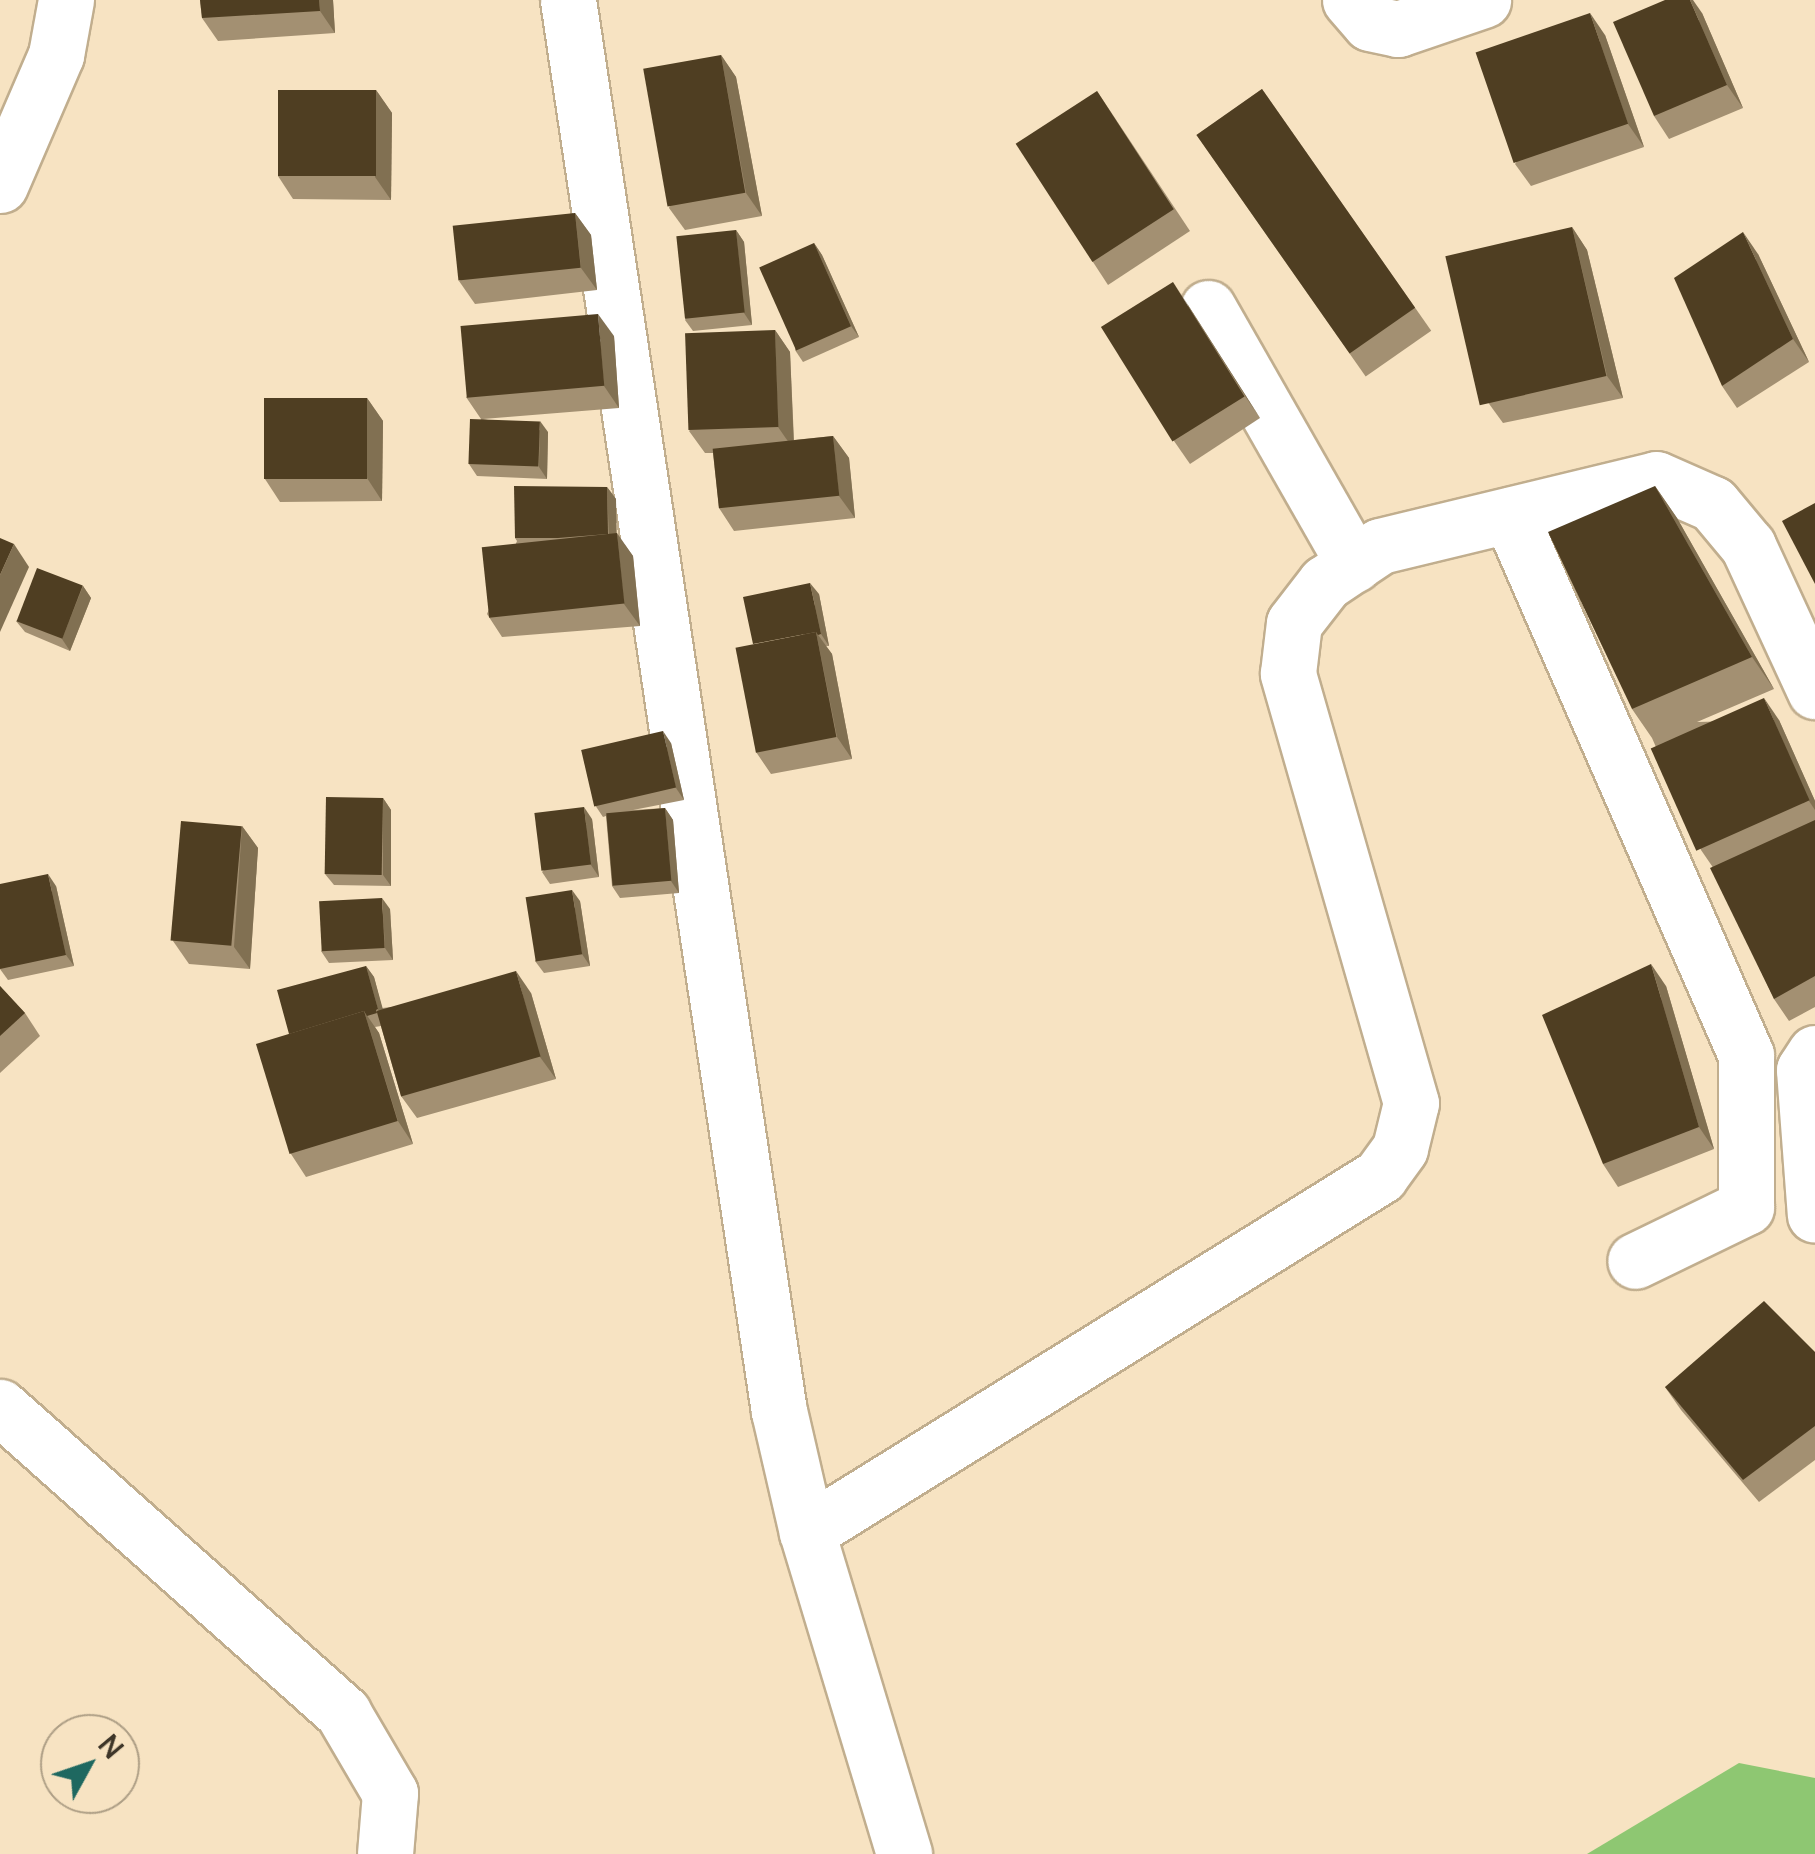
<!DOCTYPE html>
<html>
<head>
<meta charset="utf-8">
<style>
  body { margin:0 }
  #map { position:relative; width:1815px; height:1854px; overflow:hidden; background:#f7e3c2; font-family:Manrope,sans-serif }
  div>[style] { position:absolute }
  .forest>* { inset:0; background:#8ec772 }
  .roads { filter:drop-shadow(2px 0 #c1ae8e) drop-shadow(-2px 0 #c1ae8e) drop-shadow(0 2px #c1ae8e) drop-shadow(0 -2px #c1ae8e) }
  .minor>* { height:55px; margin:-27.5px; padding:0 27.5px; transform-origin:27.5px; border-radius:27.5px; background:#fff }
  .wall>* { inset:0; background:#a39072; transform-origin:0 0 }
  .shaded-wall>* { inset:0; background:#817052 }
  .building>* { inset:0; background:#4f3e22; transform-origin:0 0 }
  span { translate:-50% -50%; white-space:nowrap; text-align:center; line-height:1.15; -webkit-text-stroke:10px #f7e3c2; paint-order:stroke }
  .north { position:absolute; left:40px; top:1714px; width:100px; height:100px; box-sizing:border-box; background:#f7e3c2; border:2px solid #ad9e85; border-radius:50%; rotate:50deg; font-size:28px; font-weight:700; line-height:40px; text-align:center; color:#3e3629 }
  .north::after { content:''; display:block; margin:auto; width:35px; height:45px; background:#1e6860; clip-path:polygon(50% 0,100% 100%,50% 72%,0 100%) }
</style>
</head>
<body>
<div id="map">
  <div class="forest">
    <i style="clip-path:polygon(1739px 1763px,1815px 1778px,1815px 1854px,1587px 1854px)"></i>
  </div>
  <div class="roads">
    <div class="minor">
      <i style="left:568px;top:0;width:1427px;rotate:81.5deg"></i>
      <i style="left:779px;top:1411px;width:124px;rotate:77deg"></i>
      <i style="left:807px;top:1532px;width:336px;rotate:73.2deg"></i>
      <i style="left:1350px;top:0;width:30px;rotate:49deg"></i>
      <i style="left:1370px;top:23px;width:29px;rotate:12deg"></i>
      <i style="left:1398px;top:29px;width:90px;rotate:-18.8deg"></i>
      <i style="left:0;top:185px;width:142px;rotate:-66.7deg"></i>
      <i style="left:56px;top:55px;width:56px;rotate:-79.7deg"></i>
      <i style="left:1208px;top:308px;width:295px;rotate:60.3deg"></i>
      <i style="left:1510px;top:515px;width:589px;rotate:66.39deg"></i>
      <i style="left:1746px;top:1055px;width:152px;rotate:90deg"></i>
      <i style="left:1746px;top:1207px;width:123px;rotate:154.1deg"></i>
      <i style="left:1815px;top:1053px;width:20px;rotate:123deg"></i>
      <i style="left:1804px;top:1070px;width:145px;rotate:85.7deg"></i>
      <i style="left:0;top:1407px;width:460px;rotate:41.7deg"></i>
      <i style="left:343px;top:1713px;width:93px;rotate:59.6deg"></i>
      <i style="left:390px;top:1793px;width:61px;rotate:94.7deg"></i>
      <i style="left:807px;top:1532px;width:675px;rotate:-31.85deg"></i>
      <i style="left:1380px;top:1176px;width:34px;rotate:-54deg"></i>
      <i style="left:1400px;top:1148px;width:46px;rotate:-76.3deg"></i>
      <i style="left:1411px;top:1103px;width:447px;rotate:-106deg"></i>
      <i style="left:1288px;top:673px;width:50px;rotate:-83.2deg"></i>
      <i style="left:1294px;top:623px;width:51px;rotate:-52.2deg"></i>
      <i style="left:1325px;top:583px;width:66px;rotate:-33.9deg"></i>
      <i style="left:1380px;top:546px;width:284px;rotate:-13.6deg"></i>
      <i style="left:1656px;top:479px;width:62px;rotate:23.7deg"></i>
      <i style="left:1713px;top:504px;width:55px;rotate:50.2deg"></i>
      <i style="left:1748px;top:546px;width:160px;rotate:65.2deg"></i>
    </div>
  </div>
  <div class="wall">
    <i style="clip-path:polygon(200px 0,333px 0,335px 33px,218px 41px,202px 18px)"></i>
    <i style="clip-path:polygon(1702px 13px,1743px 108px,1669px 139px,1654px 116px)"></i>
    <i style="clip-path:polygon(1605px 35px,1644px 147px,1531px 186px,1515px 164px)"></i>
    <i style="clip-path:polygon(721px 55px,736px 77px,762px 216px,685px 230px,669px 208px)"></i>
    <i style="left:1262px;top:89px;width:295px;height:80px;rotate:55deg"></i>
    <i style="clip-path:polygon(376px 90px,392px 113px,391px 200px,293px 199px,278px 176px)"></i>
    <i style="clip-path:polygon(1097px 91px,1190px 231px,1108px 285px,1093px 262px)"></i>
    <i style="clip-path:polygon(575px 213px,591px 235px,597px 290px,475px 304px,459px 281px)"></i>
    <i style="clip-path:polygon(1572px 227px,1587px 250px,1623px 398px,1503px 423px,1487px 401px)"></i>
    <i style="clip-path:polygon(736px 230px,744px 242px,752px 325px,693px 331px,685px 320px)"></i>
    <i style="clip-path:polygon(814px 243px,822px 255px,859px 337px,803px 362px,795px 350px)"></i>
    <i style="clip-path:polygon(1758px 254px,1809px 362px,1737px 408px,1722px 386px)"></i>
    <i style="clip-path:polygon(1188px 305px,1260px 418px,1190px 464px,1174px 441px)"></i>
    <i style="clip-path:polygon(775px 330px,790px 352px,794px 440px,833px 436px,849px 458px,855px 518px,734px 531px,719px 508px,713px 453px,705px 453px,689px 431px)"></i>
    <i style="clip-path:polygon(614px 336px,619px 408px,483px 419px,548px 432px,547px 479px,477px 476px,469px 464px,481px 419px,466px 397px)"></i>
    <i style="clip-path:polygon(367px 398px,383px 421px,382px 501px,280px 502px,265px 479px)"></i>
    <i style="clip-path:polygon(1655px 486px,1677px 518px,1774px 689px,1697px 722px,1779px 720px,1815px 801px,1815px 1007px,1789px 1021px,1774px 999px,1712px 866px,1701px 850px,1652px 738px,1632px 709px)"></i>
    <i style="clip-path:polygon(607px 487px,616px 499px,616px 533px,633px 556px,640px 626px,502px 637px,487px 614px,517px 541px,515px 538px)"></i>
    <i style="clip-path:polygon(83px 586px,91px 598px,70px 651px,25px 632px,16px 621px)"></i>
    <i style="clip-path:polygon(819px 594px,829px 646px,826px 646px,832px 654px,852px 759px,771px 774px,756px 752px)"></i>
    <i style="clip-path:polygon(671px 743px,684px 800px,633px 810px,665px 808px,673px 820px,679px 893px,620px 898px,612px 886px,606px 816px,603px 817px,595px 805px)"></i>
    <i style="clip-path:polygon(383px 798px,391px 810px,391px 886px,334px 885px,325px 874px)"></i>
    <i style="clip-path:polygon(592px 819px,599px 877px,550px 884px,542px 872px)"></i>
    <i style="clip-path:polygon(242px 826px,258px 848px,250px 969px,189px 964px,173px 941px)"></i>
    <i style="clip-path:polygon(56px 886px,74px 966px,8px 980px,0 969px)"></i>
    <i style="clip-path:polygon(580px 901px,590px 966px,544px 973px,535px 961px)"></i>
    <i style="clip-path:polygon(390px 909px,393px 960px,329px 963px,321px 951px)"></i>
    <i style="clip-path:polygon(366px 966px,374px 977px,382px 1008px,531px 993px,556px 1079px,417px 1118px,401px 1096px,381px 1026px,375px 1027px,379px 1033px,413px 1144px,306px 1177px,291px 1154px,289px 1034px)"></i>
    <i style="clip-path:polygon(0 986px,25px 1013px,40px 1036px,0 1073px)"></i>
    <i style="clip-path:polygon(1666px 986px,1714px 1149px,1618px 1187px,1603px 1164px)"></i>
    <i style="clip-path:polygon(1815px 1352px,1815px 1460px,1759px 1502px,1681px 1410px,1665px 1387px)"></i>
  </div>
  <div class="shaded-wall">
    <i style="clip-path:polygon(319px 0,333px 0,335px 33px,320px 11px)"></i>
    <i style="clip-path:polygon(1690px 0,1693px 0,1702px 13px,1743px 108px,1727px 85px)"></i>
    <i style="clip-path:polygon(1590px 13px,1605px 35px,1644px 147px,1628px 124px)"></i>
    <i style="clip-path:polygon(721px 55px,736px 77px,762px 216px,746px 193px)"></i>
    <i style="clip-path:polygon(376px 90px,392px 113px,391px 200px,375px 177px)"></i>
    <i style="clip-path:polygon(575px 213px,591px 235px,597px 290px,581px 268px)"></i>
    <i style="clip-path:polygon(1572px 227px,1587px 250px,1623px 398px,1607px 376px)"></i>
    <i style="clip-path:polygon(736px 230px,744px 242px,752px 325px,744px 313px)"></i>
    <i style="clip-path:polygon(1743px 232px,1758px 254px,1809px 362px,1793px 339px)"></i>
    <i style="clip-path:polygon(814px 243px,822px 255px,859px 337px,851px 326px)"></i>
    <i style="clip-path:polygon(1173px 282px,1188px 305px,1260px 418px,1245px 396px)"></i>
    <i style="clip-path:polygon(598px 314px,614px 336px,619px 408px,604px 386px)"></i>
    <i style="clip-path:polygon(775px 330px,790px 352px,794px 450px,778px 427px)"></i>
    <i style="clip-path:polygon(367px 398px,383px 421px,382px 501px,367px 478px)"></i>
    <i style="clip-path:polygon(540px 421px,548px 432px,547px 479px,539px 467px)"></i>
    <i style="clip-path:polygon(833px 436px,849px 458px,855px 518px,839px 496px)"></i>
    <i style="clip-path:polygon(1655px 486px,1677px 518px,1774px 689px,1752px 657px)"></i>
    <i style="clip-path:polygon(607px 487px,616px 499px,617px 549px,609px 538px)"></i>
    <i style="clip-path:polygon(617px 533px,633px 556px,640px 626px,624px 604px)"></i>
    <i style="clip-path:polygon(14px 544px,29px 567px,0 632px,0 575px)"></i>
    <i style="clip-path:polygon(810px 583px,819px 594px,829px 646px,821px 634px)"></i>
    <i style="clip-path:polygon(83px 586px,91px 598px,70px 651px,62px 639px)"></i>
    <i style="clip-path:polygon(816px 632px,832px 654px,852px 759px,837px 737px)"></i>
    <i style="clip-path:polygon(1764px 698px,1779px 720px,1815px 801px,1815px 810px,1809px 801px)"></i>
    <i style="clip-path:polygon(663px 731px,671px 743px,684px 800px,676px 788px)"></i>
    <i style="clip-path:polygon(383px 798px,391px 810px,391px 886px,383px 875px)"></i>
    <i style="clip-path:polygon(584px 807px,592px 819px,599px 877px,591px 865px)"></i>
    <i style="clip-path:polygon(665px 808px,673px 820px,679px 893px,671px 881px)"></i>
    <i style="clip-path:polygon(242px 826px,258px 848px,250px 969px,234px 947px)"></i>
    <i style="clip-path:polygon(48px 874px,56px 886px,74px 966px,66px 955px)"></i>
    <i style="clip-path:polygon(572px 890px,580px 901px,590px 966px,582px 954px)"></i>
    <i style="clip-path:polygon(382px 898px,390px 909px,393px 960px,385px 948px)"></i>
    <i style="clip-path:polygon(1651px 964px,1666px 986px,1714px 1149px,1699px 1127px)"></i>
    <i style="clip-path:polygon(366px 966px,374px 977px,387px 1024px,379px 1013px)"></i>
    <i style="clip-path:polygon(516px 971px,531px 993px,556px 1079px,540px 1057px)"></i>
    <i style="clip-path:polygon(364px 1011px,379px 1033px,413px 1144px,398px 1121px)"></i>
  </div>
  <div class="building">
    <i style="clip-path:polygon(200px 0,319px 0,320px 11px,202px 18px)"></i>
    <i style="clip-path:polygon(1665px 0,1690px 0,1727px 85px,1654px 116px,1613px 22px)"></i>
    <i style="left:1590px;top:13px;width:117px;height:121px;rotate:71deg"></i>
    <i style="left:721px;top:55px;width:140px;height:79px;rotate:80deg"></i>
    <i style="left:1262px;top:89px;width:267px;height:80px;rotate:55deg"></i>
    <i style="left:278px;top:90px;width:98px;height:86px"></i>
    <i style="left:1097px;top:91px;width:141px;height:97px;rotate:57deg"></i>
    <i style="left:575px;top:213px;width:55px;height:123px;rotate:84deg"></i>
    <i style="left:1572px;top:227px;width:153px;height:130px;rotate:77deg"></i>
    <i style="left:736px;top:230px;width:83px;height:60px;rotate:84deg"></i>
    <i style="clip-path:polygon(1743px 232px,1793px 339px,1722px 386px,1674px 278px)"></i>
    <i style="left:814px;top:243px;width:91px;height:60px;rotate:66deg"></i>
    <i style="left:1173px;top:282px;width:135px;height:85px;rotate:58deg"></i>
    <i style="left:598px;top:314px;width:72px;height:138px;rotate:85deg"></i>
    <i style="left:775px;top:330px;width:97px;height:90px;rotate:88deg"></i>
    <i style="left:264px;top:398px;width:103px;height:81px"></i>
    <i style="left:470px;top:419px;width:70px;height:45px;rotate:2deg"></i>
    <i style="left:833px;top:436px;width:60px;height:121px;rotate:84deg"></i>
    <i style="clip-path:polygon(514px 486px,607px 487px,608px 534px,558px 538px,515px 538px)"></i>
    <i style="clip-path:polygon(1655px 486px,1752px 657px,1632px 709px,1548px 532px)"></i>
    <i style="clip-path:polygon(1815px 503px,1815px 584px,1782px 521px)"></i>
    <i style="left:617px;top:533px;width:71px;height:136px;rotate:84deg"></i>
    <i style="clip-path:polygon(0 538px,14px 544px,0 575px)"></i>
    <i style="left:37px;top:568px;width:49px;height:57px;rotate:21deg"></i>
    <i style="clip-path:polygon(810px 583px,821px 634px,818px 635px,816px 632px,753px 644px,743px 597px)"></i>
    <i style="left:816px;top:632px;width:107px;height:82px;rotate:79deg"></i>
    <i style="left:1764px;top:698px;width:112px;height:124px;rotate:66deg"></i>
    <i style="left:663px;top:731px;width:58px;height:84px;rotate:77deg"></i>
    <i style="left:326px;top:797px;width:57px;height:77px;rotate:1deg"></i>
    <i style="left:584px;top:807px;width:58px;height:50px;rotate:83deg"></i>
    <i style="left:665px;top:808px;width:73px;height:59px;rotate:85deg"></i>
    <i style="clip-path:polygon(1815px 820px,1815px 976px,1774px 999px,1710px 868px)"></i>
    <i style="left:181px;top:821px;width:61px;height:120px;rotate:5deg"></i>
    <i style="clip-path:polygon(48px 874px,66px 955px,0 969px,0 884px)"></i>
    <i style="left:572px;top:890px;width:65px;height:47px;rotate:81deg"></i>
    <i style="left:382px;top:898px;width:50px;height:63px;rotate:87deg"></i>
    <i style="clip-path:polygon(1651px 964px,1699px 1127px,1603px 1164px,1542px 1015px)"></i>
    <i style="clip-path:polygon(366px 966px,378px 1009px,376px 1010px,377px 1013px,367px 1016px,364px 1011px,289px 1034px,277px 990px)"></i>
    <i style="left:516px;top:971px;width:89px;height:145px;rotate:74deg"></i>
    <i style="clip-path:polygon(0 986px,25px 1013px,0 1036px)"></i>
    <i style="left:364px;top:1011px;width:115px;height:113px;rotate:73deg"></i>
    <i style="clip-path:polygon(1764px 1301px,1815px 1352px,1815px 1426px,1743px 1480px,1665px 1387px)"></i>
  </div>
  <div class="north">N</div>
</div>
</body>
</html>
